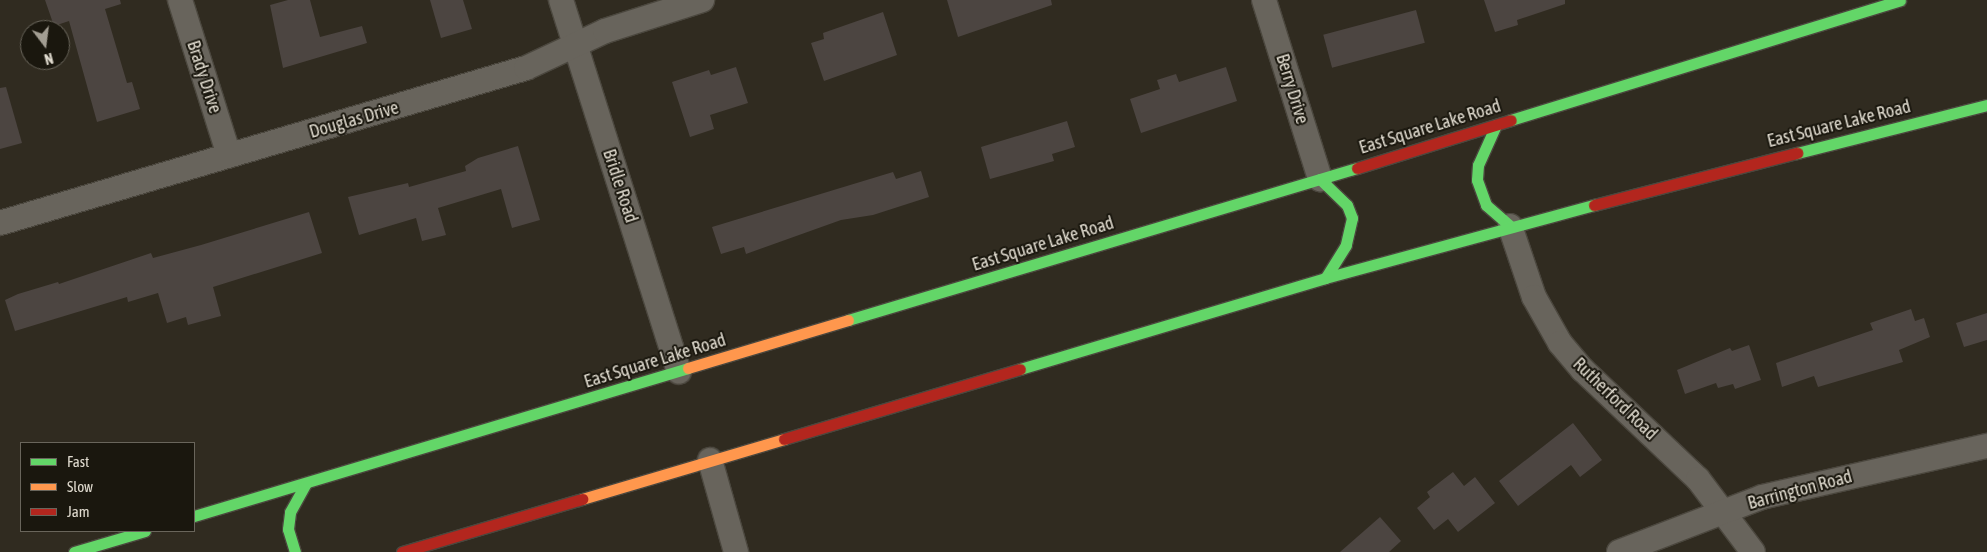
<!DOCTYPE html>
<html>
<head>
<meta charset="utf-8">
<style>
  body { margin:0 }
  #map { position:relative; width:1987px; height:552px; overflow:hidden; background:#302b20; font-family:"Asap Condensed",sans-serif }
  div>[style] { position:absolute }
  .building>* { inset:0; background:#4c4541; transform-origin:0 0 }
  .roads { filter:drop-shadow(1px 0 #4b473e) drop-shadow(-1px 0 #4b473e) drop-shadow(0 1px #4b473e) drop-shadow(0 -1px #4b473e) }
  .street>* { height:24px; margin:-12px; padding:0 12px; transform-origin:12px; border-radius:12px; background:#68645c }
  .fast>* { height:11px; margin:-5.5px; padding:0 5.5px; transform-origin:5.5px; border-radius:5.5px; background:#63d668 }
  .slow>* { height:11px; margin:-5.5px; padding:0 5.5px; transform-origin:5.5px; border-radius:5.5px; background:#ff974d }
  .jam>* { height:11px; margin:-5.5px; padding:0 5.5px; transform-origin:5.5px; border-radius:5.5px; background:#b3261e }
  span { translate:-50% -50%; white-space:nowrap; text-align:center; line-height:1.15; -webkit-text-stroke:4px #1a170e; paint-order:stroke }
  .street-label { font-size:18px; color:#e0dbcf }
  .legend { position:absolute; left:20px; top:442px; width:175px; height:90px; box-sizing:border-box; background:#1a170e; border:1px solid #69655b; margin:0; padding:6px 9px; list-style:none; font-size:15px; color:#e0dbcf }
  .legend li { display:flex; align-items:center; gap:10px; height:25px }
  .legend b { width:25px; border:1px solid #69655b }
  .north { position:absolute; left:20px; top:20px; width:50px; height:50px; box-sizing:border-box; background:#1a170e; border:1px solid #69655b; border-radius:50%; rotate:165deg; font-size:14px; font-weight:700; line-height:20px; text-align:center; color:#e0dbcf }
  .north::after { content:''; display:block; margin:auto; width:18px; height:22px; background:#a29d92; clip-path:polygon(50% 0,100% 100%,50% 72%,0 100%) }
</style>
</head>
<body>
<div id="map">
  <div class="building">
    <i style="clip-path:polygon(45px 0,120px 0,121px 4px,105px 9px,127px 83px,132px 82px,140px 109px,97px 122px,69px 21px,54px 26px)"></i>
    <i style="clip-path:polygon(288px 0,310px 0,320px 37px,362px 26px,367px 43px,283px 68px,270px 5px)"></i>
    <i style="clip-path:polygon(430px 0,463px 0,472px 29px,441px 38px)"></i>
    <i style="clip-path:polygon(947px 0,1051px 0,1052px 5px,958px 37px)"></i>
    <i style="clip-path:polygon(1484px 0,1565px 0,1565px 4px,1517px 20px,1518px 25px,1495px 32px)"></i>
    <i style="left:1416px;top:10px;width:34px;height:96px;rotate:75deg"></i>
    <i style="clip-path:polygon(883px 12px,897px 55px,824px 81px,811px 43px,824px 39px,823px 33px)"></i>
    <i style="clip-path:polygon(736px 67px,748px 103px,710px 115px,714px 129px,690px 137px,672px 82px,709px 70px,711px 75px)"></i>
    <i style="clip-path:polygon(1226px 67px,1237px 101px,1141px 133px,1130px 99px,1160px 89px,1157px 80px,1176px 74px,1179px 82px)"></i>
    <i style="clip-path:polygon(6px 87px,22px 143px,0 149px,0 88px)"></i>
    <i style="clip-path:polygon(1067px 121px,1075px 147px,1052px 154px,1054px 161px,990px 179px,981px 147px)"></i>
    <i style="clip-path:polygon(518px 146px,540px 220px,512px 228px,501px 189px,438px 208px,446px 235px,422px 241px,416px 218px,359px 235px,348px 197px,408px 183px,409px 187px,466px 171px,465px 166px,478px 158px)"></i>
    <i style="clip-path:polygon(921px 171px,929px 197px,873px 215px,841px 220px,746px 254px,744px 247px,721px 254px,712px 227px,893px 172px,896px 179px)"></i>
    <i style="clip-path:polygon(309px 212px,322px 253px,213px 287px,221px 316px,188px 325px,186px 317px,167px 323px,158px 293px,128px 302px,127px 297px,15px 331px,5px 300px,18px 294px,58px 282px,59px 284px,151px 253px,153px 258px,201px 245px)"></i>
    <i style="clip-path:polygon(1911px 309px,1915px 321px,1924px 318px,1930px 337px,1899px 350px,1903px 362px,1818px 387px,1814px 376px,1782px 387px,1776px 363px,1873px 330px,1870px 323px)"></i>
    <i style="clip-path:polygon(1987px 313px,1987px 340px,1964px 347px,1956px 323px)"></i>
    <i style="clip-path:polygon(1749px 345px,1761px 380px,1735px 389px,1733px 384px,1718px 388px,1716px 383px,1685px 394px,1677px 370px,1730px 348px,1732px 351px)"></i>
    <i style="clip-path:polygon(1573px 423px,1602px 460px,1580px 477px,1571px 465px,1518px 506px,1499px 481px)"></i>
    <i style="clip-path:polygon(1453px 472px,1464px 486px,1475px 477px,1495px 503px,1458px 532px,1448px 519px,1434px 530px,1417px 508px,1430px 497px,1427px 492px)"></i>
    <i style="clip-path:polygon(1380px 517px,1401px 541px,1389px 552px,1340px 552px)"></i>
  </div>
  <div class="roads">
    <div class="street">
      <i style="left:180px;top:0;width:163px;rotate:72.5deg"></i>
      <i style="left:561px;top:0;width:390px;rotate:72.4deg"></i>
      <i style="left:1264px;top:0;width:188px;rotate:72.6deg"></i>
      <i style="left:0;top:223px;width:548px;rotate:-16.42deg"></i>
      <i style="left:526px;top:68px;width:87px;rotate:-25.1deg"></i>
      <i style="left:605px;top:31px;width:102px;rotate:-17.7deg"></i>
      <i style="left:1510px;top:226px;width:75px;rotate:71.3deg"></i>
      <i style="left:1534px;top:297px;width:53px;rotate:60.5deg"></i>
      <i style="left:1560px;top:343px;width:35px;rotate:50deg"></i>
      <i style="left:1583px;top:370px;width:158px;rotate:43.5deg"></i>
      <i style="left:1698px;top:479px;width:91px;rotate:53deg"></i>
      <i style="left:710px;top:460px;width:96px;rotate:74.2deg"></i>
      <i style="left:1619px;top:552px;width:153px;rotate:-21deg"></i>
      <i style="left:1762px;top:497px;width:231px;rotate:-12.8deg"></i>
    </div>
    <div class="fast">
      <i style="left:1511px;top:120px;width:407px;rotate:-17.1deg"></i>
      <i style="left:1496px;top:125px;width:44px;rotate:114.2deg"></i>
      <i style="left:1478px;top:165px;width:15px;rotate:94deg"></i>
      <i style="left:1477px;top:180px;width:27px;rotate:70deg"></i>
      <i style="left:1486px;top:205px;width:32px;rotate:41deg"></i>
      <i style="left:1797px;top:153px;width:196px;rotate:-14.2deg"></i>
      <i style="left:1320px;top:179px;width:37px;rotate:44deg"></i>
      <i style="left:1347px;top:205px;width:14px;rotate:69deg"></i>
      <i style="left:1352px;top:218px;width:28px;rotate:103deg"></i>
      <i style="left:1346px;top:245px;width:39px;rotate:122deg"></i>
      <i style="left:848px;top:320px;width:531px;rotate:-16.63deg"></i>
      <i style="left:1020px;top:369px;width:318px;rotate:-16.6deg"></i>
      <i style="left:1325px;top:278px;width:279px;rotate:-15.2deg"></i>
      <i style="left:194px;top:516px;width:516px;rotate:-16.68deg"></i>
      <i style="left:74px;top:552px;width:74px;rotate:-16.5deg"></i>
      <i style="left:295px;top:552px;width:24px;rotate:-107deg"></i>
      <i style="left:288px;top:529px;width:17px;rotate:-83deg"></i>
      <i style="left:290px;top:512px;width:33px;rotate:-61deg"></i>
    </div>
    <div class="slow">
      <i style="left:688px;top:368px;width:167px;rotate:-16.7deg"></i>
      <i style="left:582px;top:499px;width:211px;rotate:-16.5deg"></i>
    </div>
    <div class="jam">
      <i style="left:1357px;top:168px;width:161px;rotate:-17.3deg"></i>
      <i style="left:1594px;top:205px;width:210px;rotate:-14.4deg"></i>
      <i style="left:784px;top:439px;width:246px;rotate:-16.5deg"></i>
      <i style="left:402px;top:552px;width:188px;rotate:-16.4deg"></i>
    </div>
  </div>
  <div class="street-label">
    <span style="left:204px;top:77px;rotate:72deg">Brady Drive</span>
    <span style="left:1292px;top:89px;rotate:73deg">Berry Drive</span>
    <span style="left:354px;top:120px;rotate:-16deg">Douglas Drive</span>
    <span style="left:1839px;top:124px;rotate:-14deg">East Square Lake Road</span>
    <span style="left:1430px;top:127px;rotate:-17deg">East Square Lake Road</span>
    <span style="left:620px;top:186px;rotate:72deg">Bridle Road</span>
    <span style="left:1043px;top:244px;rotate:-17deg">East Square Lake Road</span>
    <span style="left:655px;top:361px;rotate:-17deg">East Square Lake Road</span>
    <span style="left:1615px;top:399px;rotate:44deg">Rutherford Road</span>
    <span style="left:1800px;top:490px;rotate:-15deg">Barrington Road</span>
  </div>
  <ul class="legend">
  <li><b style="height:6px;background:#63d668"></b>Fast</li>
  <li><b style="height:6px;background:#ff974d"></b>Slow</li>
  <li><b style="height:6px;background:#b3261e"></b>Jam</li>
  </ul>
  <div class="north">N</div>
</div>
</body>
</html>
